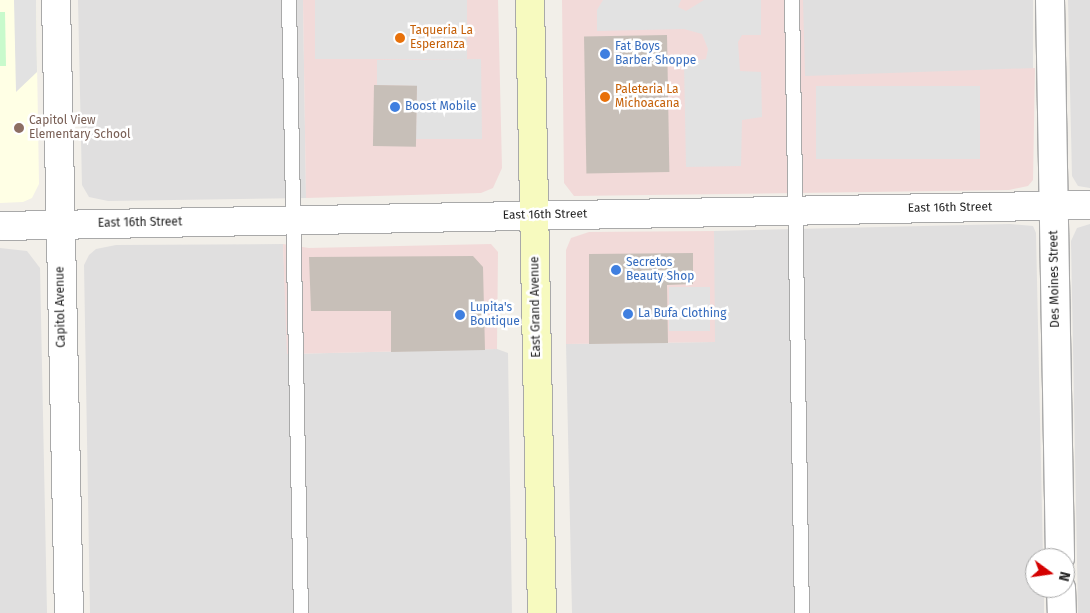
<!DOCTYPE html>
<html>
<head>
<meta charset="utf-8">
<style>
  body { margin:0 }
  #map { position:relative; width:1090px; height:613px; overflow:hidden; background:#f2efe9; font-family:"Fira Sans",sans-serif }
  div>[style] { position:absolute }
  .residential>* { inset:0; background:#e0dfdf; transform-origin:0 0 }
  .commercial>* { inset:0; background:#f2dad9 }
  .education>* { inset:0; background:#ffffe5 }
  .park>* { inset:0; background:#c8facc }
  .parking>* { inset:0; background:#e2e2e2; transform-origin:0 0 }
  .building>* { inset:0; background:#c7bfb8; transform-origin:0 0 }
  .roads { filter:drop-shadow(1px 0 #a9a9a9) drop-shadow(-1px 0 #a9a9a9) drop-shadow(0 1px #a9a9a9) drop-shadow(0 -1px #a9a9a9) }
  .service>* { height:14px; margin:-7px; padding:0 7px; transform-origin:7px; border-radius:7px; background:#fff }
  .minor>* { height:28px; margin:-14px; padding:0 14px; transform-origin:14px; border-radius:14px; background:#fff }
  .secondary>* { height:28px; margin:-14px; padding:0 14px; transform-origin:14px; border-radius:14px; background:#f7fabf }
  .dots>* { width:14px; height:14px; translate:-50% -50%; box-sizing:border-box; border:2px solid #fff; border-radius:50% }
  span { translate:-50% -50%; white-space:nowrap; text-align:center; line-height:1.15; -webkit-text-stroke:5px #fff; paint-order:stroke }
  .food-label { font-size:12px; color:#c56008 }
  .left { translate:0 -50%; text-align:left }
  .shop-label { font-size:12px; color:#366cbe }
  .education-label { font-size:12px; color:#785e54 }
  .street-label { font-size:12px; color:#222 }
  .north { position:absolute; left:1025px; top:548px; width:50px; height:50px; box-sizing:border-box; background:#fff; border:1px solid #a7a7a7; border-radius:50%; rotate:104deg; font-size:14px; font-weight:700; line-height:20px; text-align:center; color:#222 }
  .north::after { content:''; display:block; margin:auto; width:18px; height:22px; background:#d40000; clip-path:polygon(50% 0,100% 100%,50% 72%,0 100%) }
</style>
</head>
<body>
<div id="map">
  <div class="residential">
    <i style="clip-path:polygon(78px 0,303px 0,306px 198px,108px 201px,89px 197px,82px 185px)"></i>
    <i style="left:803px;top:0;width:230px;height:76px"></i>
    <i style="clip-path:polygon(1068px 0,1090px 0,1090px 188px,1078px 186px,1072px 176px)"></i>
    <i style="clip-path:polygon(1010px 224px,1033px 226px,1036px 233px,1043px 558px,1035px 558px,1035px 588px,1044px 588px,1044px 613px,572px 613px,566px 344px,714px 342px,714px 231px)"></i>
    <i style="clip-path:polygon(1090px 224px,1090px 613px,1078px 613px,1071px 241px,1077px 228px)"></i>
    <i style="clip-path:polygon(283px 244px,288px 354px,497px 349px,508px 353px,512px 613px,90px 613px,84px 265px,89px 255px,96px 249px,116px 245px)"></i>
    <i style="clip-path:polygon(0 248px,27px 251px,40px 268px,47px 613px,0 613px)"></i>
  </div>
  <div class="commercial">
    <i style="clip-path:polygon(303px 0,498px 0,502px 168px,493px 188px,481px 193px,306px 198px)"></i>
    <i style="clip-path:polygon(562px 0,803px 0,805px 76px,1035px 68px,1033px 180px,1028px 186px,1009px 190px,574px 196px,564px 183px)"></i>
    <i style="clip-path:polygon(714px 231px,715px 342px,566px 344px,566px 250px,571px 238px,589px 232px)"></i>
    <i style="clip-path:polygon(283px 244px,309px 248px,491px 244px,498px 252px,497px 349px,287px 354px)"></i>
  </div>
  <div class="education">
    <i style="clip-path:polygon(0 0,36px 0,39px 184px,32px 198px,23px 202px,0 203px)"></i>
  </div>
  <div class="park">
    <i style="clip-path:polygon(0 12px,5px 12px,6px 66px,0 66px)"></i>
  </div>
  <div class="parking">
    <i style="clip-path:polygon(14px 0,36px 0,37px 72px,16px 92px)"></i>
    <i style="left:315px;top:0;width:152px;height:59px"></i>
    <i style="clip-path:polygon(603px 0,681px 0,678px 7px,686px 11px,704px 0,761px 0,761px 35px,742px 35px,738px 42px,740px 71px,761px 72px,762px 117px,742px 120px,741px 166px,686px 167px,684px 62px,706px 59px,708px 49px,702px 34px,684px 29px,597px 31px,597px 10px)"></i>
    <i style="clip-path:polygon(481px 59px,482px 139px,416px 139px,417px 86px,377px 85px,377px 60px)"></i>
    <i style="left:980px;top:86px;width:73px;height:164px;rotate:90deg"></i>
    <i style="left:669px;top:287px;width:41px;height:44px"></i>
  </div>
  <div class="building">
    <i style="left:667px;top:35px;width:137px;height:83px;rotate:89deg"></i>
    <i style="left:374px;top:85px;width:43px;height:61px;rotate:1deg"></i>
    <i style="clip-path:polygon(693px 253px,693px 284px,667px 285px,668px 343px,589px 344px,589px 254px)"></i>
    <i style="clip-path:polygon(473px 256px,483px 267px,485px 350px,391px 352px,391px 311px,311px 311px,309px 257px)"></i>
  </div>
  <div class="roads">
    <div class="service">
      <i style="left:289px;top:0;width:613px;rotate:88.88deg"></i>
      <i style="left:792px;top:0;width:613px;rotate:89.07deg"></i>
    </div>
    <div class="minor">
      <i style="left:56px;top:0;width:613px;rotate:88.79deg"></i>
      <i style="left:1050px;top:0;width:558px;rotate:88.97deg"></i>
      <i style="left:0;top:226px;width:1090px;rotate:-1.1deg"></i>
      <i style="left:1061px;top:588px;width:25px;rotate:88deg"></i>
    </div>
    <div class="secondary">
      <i style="left:530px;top:0;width:613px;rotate:88.88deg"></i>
    </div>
  </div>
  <div class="dots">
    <i style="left:400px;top:38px;background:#e8710a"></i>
    <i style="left:605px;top:54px;background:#3f7fe0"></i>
    <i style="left:605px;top:97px;background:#e8710a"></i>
    <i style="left:395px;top:107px;background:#3f7fe0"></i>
    <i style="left:19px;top:128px;background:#8d6e63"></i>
    <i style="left:616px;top:270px;background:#3f7fe0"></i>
    <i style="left:628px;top:314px;background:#3f7fe0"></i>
    <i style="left:460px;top:315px;background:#3f7fe0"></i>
  </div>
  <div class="food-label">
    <span class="left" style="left:410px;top:38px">Taqueria La<br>Esperanza</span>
    <span class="left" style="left:615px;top:97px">Paleteria La<br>Michoacana</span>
  </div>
  <div class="shop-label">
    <span class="left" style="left:615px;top:54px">Fat Boys<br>Barber Shoppe</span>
    <span class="left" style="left:405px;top:107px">Boost Mobile</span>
    <span class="left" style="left:626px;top:270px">Secretos<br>Beauty Shop</span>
    <span class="left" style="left:470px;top:315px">Lupita's<br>Boutique</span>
    <span class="left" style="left:638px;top:314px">La Bufa Clothing</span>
  </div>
  <div class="education-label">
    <span class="left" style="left:29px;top:128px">Capitol View<br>Elementary School</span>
  </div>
  <div class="street-label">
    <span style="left:950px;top:208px;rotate:-1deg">East 16th Street</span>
    <span style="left:545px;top:215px;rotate:-1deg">East 16th Street</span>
    <span style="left:140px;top:223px;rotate:-1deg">East 16th Street</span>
    <span style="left:1055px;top:279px;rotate:-91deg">Des Moines Street</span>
    <span style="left:61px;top:307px;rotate:-91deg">Capitol Avenue</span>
    <span style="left:536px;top:307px;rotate:-91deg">East Grand Avenue</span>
  </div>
  <div class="north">N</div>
</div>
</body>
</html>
